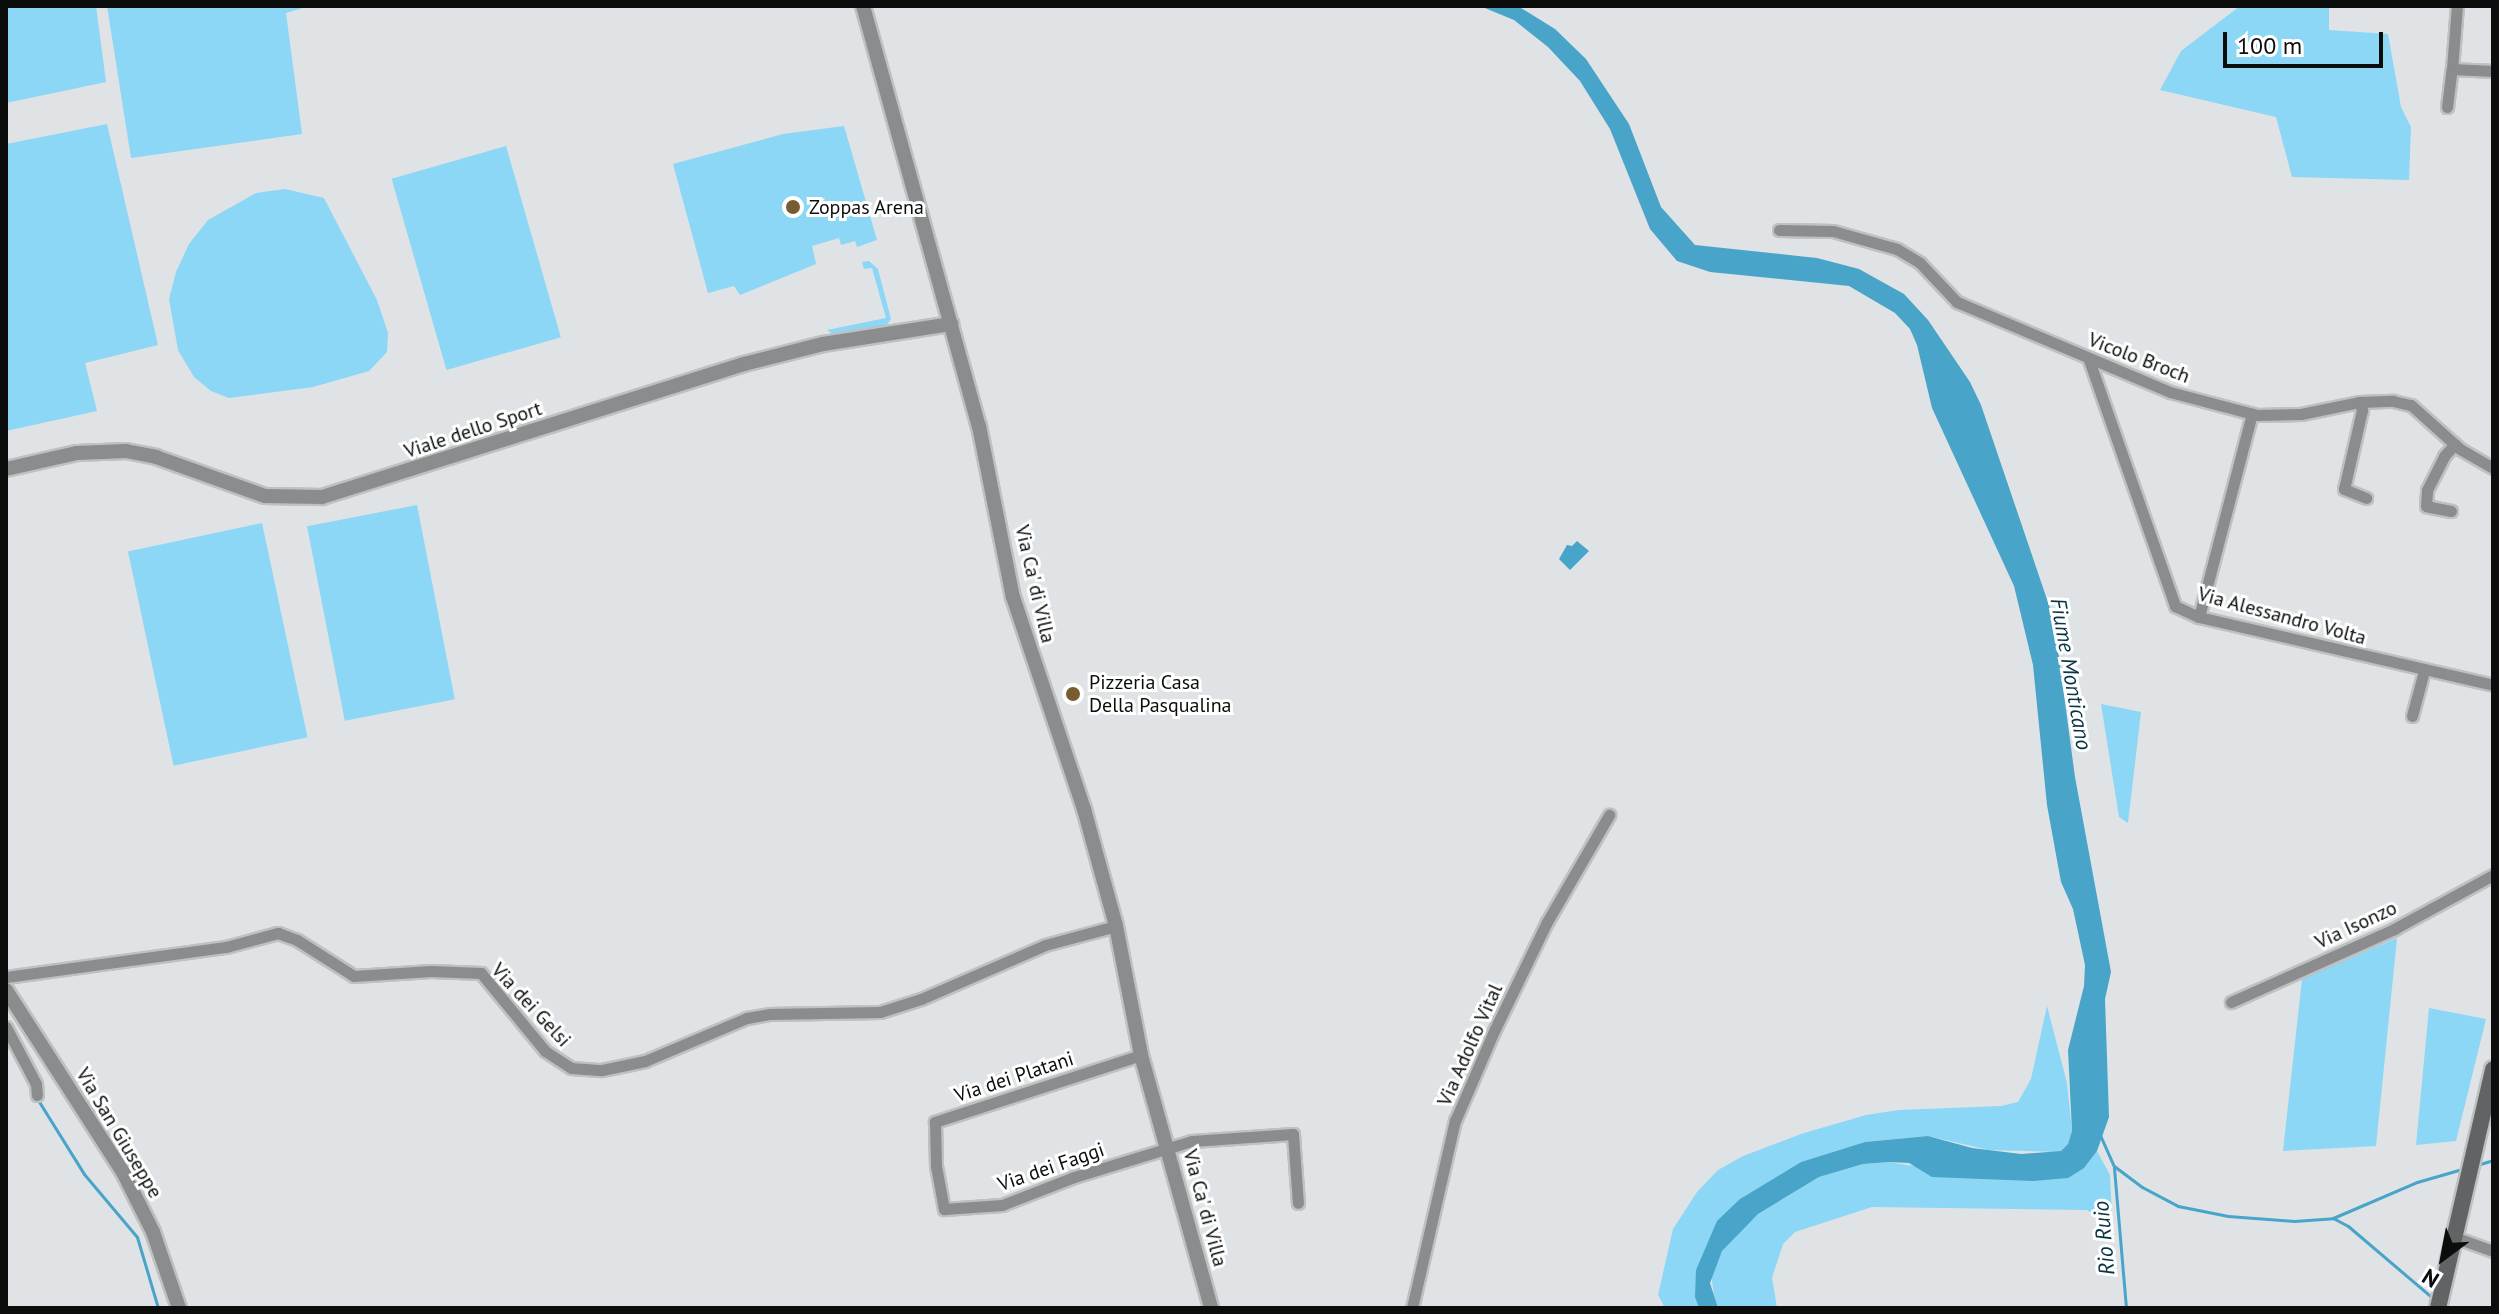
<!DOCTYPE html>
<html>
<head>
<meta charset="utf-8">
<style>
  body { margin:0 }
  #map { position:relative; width:2499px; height:1314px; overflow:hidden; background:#dfe3e5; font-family:"PT Sans",sans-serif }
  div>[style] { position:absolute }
  .green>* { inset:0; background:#8cd6f6; transform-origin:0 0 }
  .water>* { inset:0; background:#48a4c8 }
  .stream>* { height:3px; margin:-1.5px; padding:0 1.5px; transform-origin:1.5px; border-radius:1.5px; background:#48a4c8 }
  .roads { filter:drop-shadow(2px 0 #bdc1c2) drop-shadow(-2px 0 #bdc1c2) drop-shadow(0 2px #bdc1c2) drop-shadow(0 -2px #bdc1c2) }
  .minor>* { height:11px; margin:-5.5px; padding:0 5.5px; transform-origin:5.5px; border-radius:5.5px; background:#8a8c8d }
  .tertiary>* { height:14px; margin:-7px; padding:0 7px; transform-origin:7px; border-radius:7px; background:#8a8c8d }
  .secondary>* { height:16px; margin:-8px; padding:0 8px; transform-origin:8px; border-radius:8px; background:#616364 }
  .dots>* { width:22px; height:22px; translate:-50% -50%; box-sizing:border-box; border:4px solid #fff; border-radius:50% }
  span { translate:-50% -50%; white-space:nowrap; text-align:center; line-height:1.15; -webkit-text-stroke:6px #fff; paint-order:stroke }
  .poi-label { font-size:20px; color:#0b0d0d }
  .left { translate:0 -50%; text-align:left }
  .street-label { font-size:20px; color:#0b0d0d }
  .water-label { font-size:22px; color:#093444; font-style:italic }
  .frame { position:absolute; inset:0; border:8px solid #0b0d0d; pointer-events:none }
  .north { position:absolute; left:2403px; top:1218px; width:80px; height:80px; -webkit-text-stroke:6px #fff; paint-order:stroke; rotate:212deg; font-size:22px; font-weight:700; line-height:32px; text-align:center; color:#0b0d0d }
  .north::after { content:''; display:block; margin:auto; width:28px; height:36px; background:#0b0d0d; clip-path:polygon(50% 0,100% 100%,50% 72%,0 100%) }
  .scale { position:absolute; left:2223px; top:32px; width:160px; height:36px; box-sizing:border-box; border:4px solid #0b0d0d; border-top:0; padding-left:10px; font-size:24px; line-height:28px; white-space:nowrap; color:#0b0d0d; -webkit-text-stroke:6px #fff; paint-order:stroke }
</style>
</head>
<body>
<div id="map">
  <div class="green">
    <i style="clip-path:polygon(6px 6px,96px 6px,106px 82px,6px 103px)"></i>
    <i style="clip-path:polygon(107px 6px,310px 6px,286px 13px,302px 134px,131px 158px)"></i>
    <i style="clip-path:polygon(2240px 6px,2329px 6px,2329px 30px,2388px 34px,2401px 107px,2411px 127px,2409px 180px,2292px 177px,2276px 117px,2160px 90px,2181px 51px)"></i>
    <i style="clip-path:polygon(107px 124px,158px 345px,85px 363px,97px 411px,6px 431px,6px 144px)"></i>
    <i style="clip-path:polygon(844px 126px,877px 240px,857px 247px,855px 241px,841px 245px,839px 238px,812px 246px,816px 264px,740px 295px,734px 286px,708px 293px,673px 164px,783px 134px)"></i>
    <i style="left:506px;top:146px;width:199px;height:119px;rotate:74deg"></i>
    <i style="clip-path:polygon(285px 189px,324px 198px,377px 300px,388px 333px,387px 352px,369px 371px,313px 387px,229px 398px,211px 391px,194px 377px,178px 350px,169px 299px,176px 272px,189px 244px,208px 220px,256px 193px)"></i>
    <i style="clip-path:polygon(869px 261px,878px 269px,891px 319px,886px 326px,833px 334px,827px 330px,886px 318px,872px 268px,864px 269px,862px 262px)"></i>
    <i style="left:417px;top:505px;width:198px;height:112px;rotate:79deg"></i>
    <i style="left:262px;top:523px;width:219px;height:137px;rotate:78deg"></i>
    <i style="clip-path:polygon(2101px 704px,2141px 712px,2128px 823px,2119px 817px)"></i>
    <i style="clip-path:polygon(2397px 938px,2376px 1146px,2283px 1151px,2302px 979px)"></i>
    <i style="clip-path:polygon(2047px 1006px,2067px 1083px,2072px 1131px,2068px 1144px,2060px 1152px,1989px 1150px,1928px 1136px,1865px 1142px,1801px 1162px,1740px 1199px,1695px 1296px,1699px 1308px,1665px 1308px,1658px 1295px,1673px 1229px,1697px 1192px,1718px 1170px,1743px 1156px,1804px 1133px,1866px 1115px,1899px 1110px,2001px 1106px,2018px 1102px,2031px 1079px)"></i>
    <i style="clip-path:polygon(2429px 1008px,2486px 1019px,2456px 1141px,2416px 1145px)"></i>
    <i style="clip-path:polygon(2097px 1151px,2110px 1175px,2112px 1216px,2095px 1215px,2087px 1210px,1872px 1207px,1795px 1232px,1783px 1244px,1772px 1278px,1777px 1308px,1718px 1308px,1715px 1301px,1711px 1275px,1722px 1251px,1737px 1233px,1758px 1214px,1819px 1177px,1863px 1164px,1889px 1162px,1914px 1166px,2084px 1168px)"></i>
  </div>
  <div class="water">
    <i style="clip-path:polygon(1480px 6px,1521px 8px,1555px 29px,1586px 59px,1629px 124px,1661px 207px,1695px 245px,1817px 258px,1859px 269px,1904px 294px,1928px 320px,1970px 382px,1981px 405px,2054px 620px,2075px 777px,2111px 972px,2105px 999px,2109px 1117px,2097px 1151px,2084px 1168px,2068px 1178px,2033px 1181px,1932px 1177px,1909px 1163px,1889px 1162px,1863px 1164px,1819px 1177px,1758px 1214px,1722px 1251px,1710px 1283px,1718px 1308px,1699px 1308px,1695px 1297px,1696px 1270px,1717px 1221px,1740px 1199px,1801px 1162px,1865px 1142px,1928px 1136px,1972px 1148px,2021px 1154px,2061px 1151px,2068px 1144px,2072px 1131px,2068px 1050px,2084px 986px,2085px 965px,2073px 909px,2061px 882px,2047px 805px,2033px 665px,2014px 586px,1932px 408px,1917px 345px,1910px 329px,1895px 313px,1849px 286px,1710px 272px,1677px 261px,1650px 229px,1610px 129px,1580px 81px,1548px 47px,1514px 20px)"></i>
    <i style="clip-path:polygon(1577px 541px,1589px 551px,1570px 570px,1559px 559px,1567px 545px,1572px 546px)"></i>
  </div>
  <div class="stream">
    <i style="left:6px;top:1039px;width:56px;rotate:62.5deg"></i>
    <i style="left:38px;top:1100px;width:87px;rotate:58.1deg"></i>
    <i style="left:84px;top:1174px;width:82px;rotate:49.9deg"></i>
    <i style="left:137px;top:1237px;width:74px;rotate:73.5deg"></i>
    <i style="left:2100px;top:1135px;width:34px;rotate:66deg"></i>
    <i style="left:2114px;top:1166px;width:35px;rotate:37deg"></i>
    <i style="left:2142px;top:1187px;width:41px;rotate:27.8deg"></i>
    <i style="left:2178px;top:1206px;width:51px;rotate:11.3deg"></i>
    <i style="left:2228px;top:1216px;width:66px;rotate:4.3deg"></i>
    <i style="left:2294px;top:1221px;width:39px;rotate:-4deg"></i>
    <i style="left:2333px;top:1218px;width:91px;rotate:-23.2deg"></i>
    <i style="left:2417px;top:1182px;width:47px;rotate:-16.1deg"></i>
    <i style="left:2477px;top:1165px;width:17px;rotate:-17deg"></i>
    <i style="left:2114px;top:1168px;width:141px;rotate:85.1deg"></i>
    <i style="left:2333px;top:1218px;width:17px;rotate:28deg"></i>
    <i style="left:2348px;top:1226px;width:114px;rotate:40.4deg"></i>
  </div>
  <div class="roads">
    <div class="minor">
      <i style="left:2452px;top:69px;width:63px;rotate:-85.5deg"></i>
      <i style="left:2447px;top:107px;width:38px;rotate:-83deg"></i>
      <i style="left:2452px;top:69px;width:41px;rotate:2.8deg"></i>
      <i style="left:1779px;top:230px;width:54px;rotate:1.1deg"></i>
      <i style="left:1833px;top:231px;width:66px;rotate:15.7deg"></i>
      <i style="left:1897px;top:249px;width:27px;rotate:31deg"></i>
      <i style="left:1920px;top:263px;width:54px;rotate:46.5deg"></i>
      <i style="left:1957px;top:302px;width:231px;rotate:22.9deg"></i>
      <i style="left:2170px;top:392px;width:90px;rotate:14.8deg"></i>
      <i style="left:2257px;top:415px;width:44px;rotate:-1.3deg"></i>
      <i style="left:2301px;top:414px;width:59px;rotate:-11.7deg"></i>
      <i style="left:2359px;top:402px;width:34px;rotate:-2deg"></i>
      <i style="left:2393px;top:401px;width:18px;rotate:13deg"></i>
      <i style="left:2411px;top:405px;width:66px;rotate:41.9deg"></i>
      <i style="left:2460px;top:449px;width:38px;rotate:30deg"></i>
      <i style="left:2089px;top:360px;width:261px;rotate:70.7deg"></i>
      <i style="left:2175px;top:606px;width:26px;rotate:25deg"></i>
      <i style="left:2199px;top:617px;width:302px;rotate:13deg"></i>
      <i style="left:2359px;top:402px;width:9px;rotate:69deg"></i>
      <i style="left:2362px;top:410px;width:81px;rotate:102.8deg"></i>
      <i style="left:2344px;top:489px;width:24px;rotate:22deg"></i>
      <i style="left:2451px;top:511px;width:25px;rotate:-169deg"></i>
      <i style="left:2426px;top:506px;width:16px;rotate:-86deg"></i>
      <i style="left:2427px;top:490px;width:38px;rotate:-63deg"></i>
      <i style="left:2444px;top:456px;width:16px;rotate:-47deg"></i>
      <i style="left:2199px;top:617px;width:210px;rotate:-75.4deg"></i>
      <i style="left:2412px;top:716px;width:47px;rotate:-75.1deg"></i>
      <i style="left:6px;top:977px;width:222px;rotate:-7.8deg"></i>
      <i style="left:226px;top:947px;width:54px;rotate:-15.1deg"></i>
      <i style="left:278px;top:933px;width:20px;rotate:20deg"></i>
      <i style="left:297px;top:940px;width:67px;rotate:32.3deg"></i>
      <i style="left:354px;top:976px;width:77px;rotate:-3.7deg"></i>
      <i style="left:431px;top:971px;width:50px;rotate:2.3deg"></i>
      <i style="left:481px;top:973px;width:101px;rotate:50.6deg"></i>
      <i style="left:545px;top:1051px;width:31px;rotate:33deg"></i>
      <i style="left:571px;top:1068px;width:31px;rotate:4deg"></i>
      <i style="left:602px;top:1070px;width:44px;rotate:-11.8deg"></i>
      <i style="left:645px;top:1061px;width:111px;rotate:-22.9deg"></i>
      <i style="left:747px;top:1018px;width:22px;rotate:-10deg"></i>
      <i style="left:769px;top:1014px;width:111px;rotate:-1deg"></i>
      <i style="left:880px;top:1012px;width:43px;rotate:-17.6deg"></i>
      <i style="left:921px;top:999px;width:135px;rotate:-23.5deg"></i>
      <i style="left:1045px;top:945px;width:73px;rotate:-15deg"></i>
      <i style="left:2231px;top:1002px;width:179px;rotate:-24.1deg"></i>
      <i style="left:2394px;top:929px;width:113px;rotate:-28.6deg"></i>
      <i style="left:6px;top:1027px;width:64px;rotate:62.2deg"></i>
      <i style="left:36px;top:1084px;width:11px;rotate:85deg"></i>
      <i style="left:1141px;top:1055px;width:217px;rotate:162deg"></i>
      <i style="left:935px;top:1122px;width:44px;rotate:88.7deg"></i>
      <i style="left:936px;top:1166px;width:44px;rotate:79.5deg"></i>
      <i style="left:944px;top:1209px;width:58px;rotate:-3.9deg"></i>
      <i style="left:1002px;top:1205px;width:77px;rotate:-21.3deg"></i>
      <i style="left:1074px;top:1177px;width:123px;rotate:-17deg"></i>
      <i style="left:1192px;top:1141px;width:101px;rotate:-4deg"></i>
      <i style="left:1293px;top:1134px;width:69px;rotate:85.9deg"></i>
      <i style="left:2454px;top:1237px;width:41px;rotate:19.7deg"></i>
      <i style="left:1412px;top:1308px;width:192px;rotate:-77.1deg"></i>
      <i style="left:1455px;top:1121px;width:98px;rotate:-66.6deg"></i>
      <i style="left:1494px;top:1031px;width:121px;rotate:-64.1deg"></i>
      <i style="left:1547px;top:922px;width:124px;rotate:-59.9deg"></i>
    </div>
    <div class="tertiary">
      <i style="left:863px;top:6px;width:436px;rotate:74.6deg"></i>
      <i style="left:979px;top:426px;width:174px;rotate:78.8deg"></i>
      <i style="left:1013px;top:597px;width:224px;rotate:71.5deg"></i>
      <i style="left:1084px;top:809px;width:121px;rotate:74.7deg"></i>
      <i style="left:1116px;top:926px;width:131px;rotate:79deg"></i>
      <i style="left:1141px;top:1055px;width:263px;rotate:74.5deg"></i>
      <i style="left:6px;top:469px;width:73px;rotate:-12.7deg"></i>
      <i style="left:77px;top:453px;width:49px;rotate:-2.3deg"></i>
      <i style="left:126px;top:451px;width:31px;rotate:11deg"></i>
      <i style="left:156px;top:457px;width:116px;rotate:19.7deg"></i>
      <i style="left:265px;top:496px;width:57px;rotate:1deg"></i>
      <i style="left:322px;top:497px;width:442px;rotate:-17.5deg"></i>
      <i style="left:744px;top:364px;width:81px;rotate:-14.2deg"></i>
      <i style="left:823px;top:344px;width:130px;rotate:-8.9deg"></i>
      <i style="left:6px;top:990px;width:216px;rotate:57.3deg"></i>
      <i style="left:123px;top:1172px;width:67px;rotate:63.4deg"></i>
      <i style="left:153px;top:1232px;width:80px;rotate:71.1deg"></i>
    </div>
    <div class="secondary">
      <i style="left:2438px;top:1308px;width:245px;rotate:-77deg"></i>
    </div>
  </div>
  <div class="dots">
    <i style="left:793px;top:207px;background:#785c2f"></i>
    <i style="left:1073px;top:694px;background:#785c2f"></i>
  </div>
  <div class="poi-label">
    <span class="left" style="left:809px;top:207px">Zoppas Arena</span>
    <span class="left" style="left:1089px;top:694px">Pizzeria Casa<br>Della Pasqualina</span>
  </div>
  <div class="street-label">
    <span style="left:2139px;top:358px;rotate:21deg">Vicolo Broch</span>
    <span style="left:473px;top:430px;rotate:-18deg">Viale dello Sport</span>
    <span style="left:1035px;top:584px;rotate:77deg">Via Ca' di Villa</span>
    <span style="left:2282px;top:616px;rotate:15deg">Via Alessandro Volta</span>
    <span style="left:2356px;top:925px;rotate:-25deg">Via Isonzo</span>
    <span style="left:531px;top:1005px;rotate:47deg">Via dei Gelsi</span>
    <span style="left:1470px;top:1045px;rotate:-66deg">Via Adolfo Vital</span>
    <span style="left:1014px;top:1077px;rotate:-18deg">Via dei Platani</span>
    <span style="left:119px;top:1133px;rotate:59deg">Via San Giuseppe</span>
    <span style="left:1051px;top:1167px;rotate:-19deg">Via dei Faggi</span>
    <span style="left:1205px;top:1208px;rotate:75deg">Via Ca' di Villa</span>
  </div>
  <div class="water-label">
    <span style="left:2071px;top:674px;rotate:80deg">Fiume Monticano</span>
    <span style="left:2104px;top:1238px;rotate:-95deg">Rio Ruio</span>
  </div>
  <div class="frame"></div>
  <div class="north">N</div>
  <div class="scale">100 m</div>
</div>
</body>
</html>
